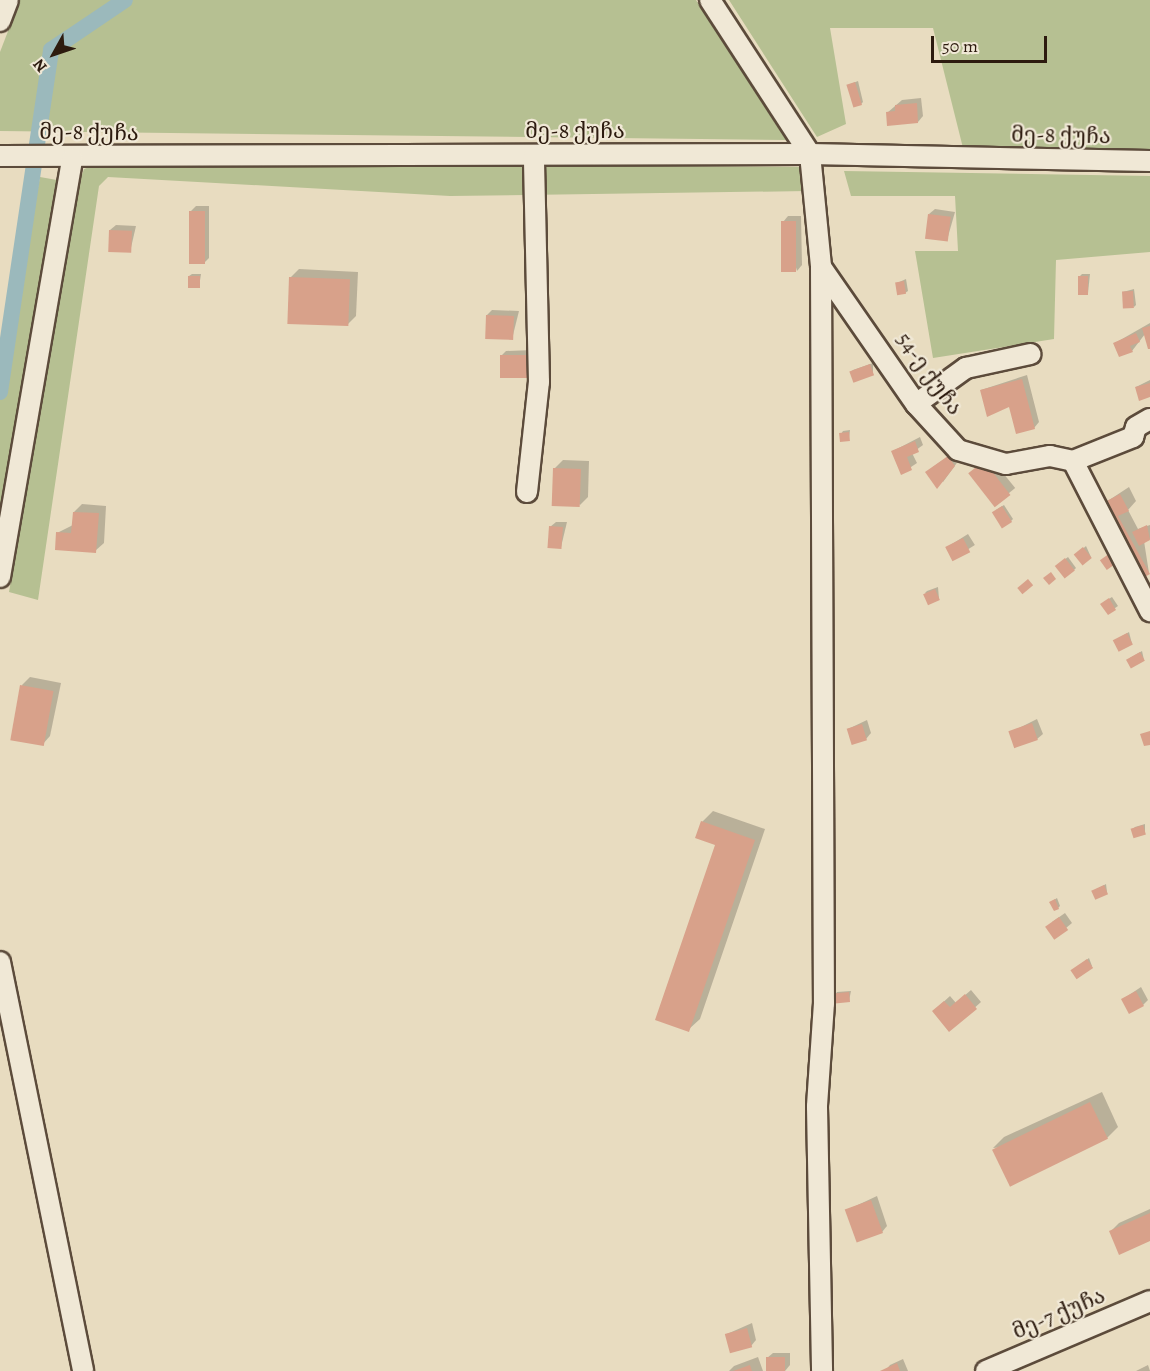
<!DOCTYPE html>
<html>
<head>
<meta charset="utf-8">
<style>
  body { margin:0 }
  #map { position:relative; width:1150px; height:1371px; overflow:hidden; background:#e8dcc0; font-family:Alegreya,"Noto Serif Georgian",serif }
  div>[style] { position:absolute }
  .green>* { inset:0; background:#b6c092 }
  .shadow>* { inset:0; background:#0003; transform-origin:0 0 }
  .canal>* { height:16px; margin:-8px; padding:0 8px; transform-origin:8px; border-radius:8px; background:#9bb9bc }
  .building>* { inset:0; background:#d8a18a; transform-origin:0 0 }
  .roads { filter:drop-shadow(2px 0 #5c4b3b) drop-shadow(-2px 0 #5c4b3b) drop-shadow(0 2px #5c4b3b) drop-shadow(0 -2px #5c4b3b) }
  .minor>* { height:20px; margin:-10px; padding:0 10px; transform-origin:10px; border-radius:10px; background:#f0e8d6 }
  span { translate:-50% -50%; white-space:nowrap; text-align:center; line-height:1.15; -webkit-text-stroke:4.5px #f0e8d6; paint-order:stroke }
  .street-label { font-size:22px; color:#2d1b0f }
  .north { position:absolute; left:24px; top:24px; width:60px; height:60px; -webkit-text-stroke:4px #f0e8d6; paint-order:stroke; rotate:230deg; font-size:16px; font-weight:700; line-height:24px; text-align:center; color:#2d1b0f }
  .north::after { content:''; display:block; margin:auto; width:21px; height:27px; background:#2d1b0f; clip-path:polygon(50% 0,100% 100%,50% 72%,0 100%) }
  .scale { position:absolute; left:931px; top:36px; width:116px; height:27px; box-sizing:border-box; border:3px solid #2d1b0f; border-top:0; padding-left:8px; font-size:18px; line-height:21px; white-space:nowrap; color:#2d1b0f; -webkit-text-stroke:4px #f0e8d6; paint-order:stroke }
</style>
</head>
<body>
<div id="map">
  <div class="green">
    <i style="clip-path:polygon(20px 0,696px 0,786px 140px,0 131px,0 52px)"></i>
    <i style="clip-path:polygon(729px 0,1150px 0,1150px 153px,963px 148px,933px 28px,830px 28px,846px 124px,817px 137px)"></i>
    <i style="clip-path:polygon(100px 163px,806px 167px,807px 191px,450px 196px,108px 177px,99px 186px,38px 600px,9px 592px,79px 183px,84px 169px)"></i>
    <i style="clip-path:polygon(844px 171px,1150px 176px,1150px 252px,1056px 260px,1054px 339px,933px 358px,915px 251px,958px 251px,955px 196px,851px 196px)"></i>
    <i style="clip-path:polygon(40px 177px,68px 182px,0 537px,0 387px)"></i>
  </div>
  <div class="shadow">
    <i style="clip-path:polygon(858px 81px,863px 102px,861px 104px,848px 85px)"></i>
    <i style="clip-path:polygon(921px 98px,923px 116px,918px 122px,887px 113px,902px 100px)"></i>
    <i style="clip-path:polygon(196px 206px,209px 206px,209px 258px,204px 263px,191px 211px)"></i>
    <i style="clip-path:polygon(935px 209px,955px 212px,947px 240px,929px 214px)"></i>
    <i style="clip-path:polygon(788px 216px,801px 216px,802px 265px,797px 271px,783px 222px)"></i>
    <i style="clip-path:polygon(116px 225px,136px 226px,130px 252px,110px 230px)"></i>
    <i style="clip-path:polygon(299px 269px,358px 272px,356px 316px,348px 324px,290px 278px)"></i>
    <i style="clip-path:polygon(192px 274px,201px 274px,199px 287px,189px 276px)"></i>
    <i style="clip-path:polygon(1082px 274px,1090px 274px,1088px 293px,1079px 277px)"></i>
    <i style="clip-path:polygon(906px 279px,908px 291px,905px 293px,897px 283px)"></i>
    <i style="clip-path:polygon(1134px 289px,1136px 305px,1134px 307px,1123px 292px)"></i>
    <i style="clip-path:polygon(492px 310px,519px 311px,512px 339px,487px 315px)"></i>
    <i style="clip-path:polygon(1150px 323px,1150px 347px,1145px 334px,1132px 351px,1115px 343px)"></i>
    <i style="clip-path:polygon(533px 350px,528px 376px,501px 356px,506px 351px)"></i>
    <i style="clip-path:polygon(873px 363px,873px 374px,851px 372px,853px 370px)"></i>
    <i style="clip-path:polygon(1027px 375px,1039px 422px,1034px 428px,1010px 405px,981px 390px)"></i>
    <i style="clip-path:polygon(1150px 380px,1150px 396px,1136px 387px)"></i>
    <i style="clip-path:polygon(850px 430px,849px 439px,841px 434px,843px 431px)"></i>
    <i style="clip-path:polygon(920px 437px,923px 445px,912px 453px,917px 463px,902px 473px,893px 451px)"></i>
    <i style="clip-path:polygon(954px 452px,959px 460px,943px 482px,933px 467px)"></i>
    <i style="left:990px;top:457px;width:40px;height:26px;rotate:51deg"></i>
    <i style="clip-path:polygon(563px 460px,589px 461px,588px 497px,580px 505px,554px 469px)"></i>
    <i style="clip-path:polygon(1129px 487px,1136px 501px,1128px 510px,1138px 529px,1150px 525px,1150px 539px,1144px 541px,1149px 573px,1103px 504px)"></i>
    <i style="clip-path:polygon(82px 504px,106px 506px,104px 543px,95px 551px,57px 533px,73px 525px,74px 512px)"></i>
    <i style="clip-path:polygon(1004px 505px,1013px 519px,1011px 521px,996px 510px)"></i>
    <i style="clip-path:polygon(556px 522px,567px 522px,561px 547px,550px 527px)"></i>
    <i style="left:968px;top:534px;width:13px;height:25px;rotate:58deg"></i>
    <i style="clip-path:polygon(1086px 546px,1091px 557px,1076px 555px)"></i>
    <i style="clip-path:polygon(1068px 557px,1076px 568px,1074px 570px,1059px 564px)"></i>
    <i style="clip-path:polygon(938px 587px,939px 599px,925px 593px,927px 591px)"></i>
    <i style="clip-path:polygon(1112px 597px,1118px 606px,1108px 613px,1104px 602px)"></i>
    <i style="clip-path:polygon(1129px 632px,1132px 644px,1117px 639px)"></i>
    <i style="clip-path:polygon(1142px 651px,1144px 660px,1130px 658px)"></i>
    <i style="clip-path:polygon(30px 677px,61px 683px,50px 736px,42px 745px,22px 685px)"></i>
    <i style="clip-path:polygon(1037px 719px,1043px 734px,1037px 739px,1011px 732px)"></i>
    <i style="clip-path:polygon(867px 720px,871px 733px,866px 739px,848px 729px)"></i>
    <i style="clip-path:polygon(713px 811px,765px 829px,700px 1019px,688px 1030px,717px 844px,702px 822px)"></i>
    <i style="clip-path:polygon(1145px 824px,1145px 834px,1133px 829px,1135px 827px)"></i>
    <i style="clip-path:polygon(1106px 884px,1107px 892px,1095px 890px)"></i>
    <i style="clip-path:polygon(1057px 898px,1060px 906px,1058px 908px,1051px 902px)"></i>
    <i style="clip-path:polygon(1065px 913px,1072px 923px,1054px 938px,1052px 922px)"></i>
    <i style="clip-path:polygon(1089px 958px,1092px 966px,1075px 969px)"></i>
    <i style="clip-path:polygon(1141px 987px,1148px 1000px,1143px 1005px,1123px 999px)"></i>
    <i style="clip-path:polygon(971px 990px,981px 1002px,950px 1030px,939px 1006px,950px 996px,956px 1003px)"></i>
    <i style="clip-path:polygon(851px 991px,849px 1001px,835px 995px,837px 992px)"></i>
    <i style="clip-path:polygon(1102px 1092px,1118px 1127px,1107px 1138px,993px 1148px,1004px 1137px)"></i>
    <i style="clip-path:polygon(877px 1196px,887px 1226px,882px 1232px,847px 1210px)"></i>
    <i style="clip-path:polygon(1150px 1209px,1150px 1240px,1110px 1232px,1119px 1223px)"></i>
    <i style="clip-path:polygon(752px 1323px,756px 1340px,751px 1346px,727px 1334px)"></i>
    <i style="clip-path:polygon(773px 1353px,790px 1353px,790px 1365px,785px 1371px,767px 1358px)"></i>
    <i style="clip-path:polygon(758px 1357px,763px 1371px,729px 1371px,734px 1366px)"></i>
    <i style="clip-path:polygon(903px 1359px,908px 1371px,885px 1371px,890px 1365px)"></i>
    <i style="clip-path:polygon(1148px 1365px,1150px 1371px,1136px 1371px)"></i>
  </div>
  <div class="canal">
    <i style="left:0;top:392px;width:346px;rotate:-81.5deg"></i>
    <i style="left:51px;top:50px;width:89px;rotate:-34deg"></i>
  </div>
  <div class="building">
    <i style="left:855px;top:82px;width:24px;height:9px;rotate:73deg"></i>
    <i style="clip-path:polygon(917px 103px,918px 123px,887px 126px,886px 112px,895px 111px,895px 105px)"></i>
    <i style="left:189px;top:211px;width:16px;height:53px"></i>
    <i style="left:928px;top:214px;width:23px;height:25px;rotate:7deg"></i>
    <i style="left:781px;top:221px;width:15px;height:51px"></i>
    <i style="left:109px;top:230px;width:23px;height:22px;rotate:2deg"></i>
    <i style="left:188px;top:276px;width:12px;height:12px"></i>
    <i style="left:1078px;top:276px;width:10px;height:19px"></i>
    <i style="left:289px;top:277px;width:61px;height:47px;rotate:2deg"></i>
    <i style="left:904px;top:281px;width:13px;height:9px;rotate:81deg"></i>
    <i style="left:1133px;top:291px;width:17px;height:11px;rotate:87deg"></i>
    <i style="left:486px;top:315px;width:28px;height:24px;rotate:2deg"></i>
    <i style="clip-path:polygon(1150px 326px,1150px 349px,1148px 349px,1142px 328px)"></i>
    <i style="clip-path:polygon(1136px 333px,1140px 342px,1130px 346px,1133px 352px,1119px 357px,1113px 343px)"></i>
    <i style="left:500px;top:355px;width:28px;height:23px"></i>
    <i style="left:870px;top:364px;width:12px;height:22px;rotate:70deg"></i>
    <i style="clip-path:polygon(1022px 379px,1035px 429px,1016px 434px,1009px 407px,987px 417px,980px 390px)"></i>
    <i style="clip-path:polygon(1150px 383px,1150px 397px,1139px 401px,1135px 387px)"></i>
    <i style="left:849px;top:432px;width:9px;height:10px;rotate:84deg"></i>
    <i style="clip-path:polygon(915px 441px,919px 452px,907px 457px,912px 470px,901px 475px,891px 451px)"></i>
    <i style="clip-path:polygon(948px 456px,955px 466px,937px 489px,925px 472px)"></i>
    <i style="left:984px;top:461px;width:43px;height:20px;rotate:52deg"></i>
    <i style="left:553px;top:468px;width:28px;height:38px;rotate:2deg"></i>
    <i style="clip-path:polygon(1120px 494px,1129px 511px,1118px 516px,1150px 574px,1141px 579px,1101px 504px)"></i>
    <i style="left:1002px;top:506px;width:19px;height:12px;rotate:58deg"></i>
    <i style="clip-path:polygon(73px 512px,99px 513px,96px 553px,55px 550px,56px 532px,71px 533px)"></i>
    <i style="clip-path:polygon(1147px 525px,1150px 540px,1139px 546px,1132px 532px)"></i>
    <i style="left:549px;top:526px;width:14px;height:22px;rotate:4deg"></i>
    <i style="left:963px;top:538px;width:16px;height:20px;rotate:63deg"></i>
    <i style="left:1083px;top:547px;width:14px;height:12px;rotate:51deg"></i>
    <i style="left:1113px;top:551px;width:12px;height:16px;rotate:55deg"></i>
    <i style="left:1065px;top:558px;width:16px;height:13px;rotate:52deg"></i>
    <i style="clip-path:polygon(1051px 572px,1056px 579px,1049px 585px,1043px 578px)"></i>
    <i style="left:1028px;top:579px;width:8px;height:14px;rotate:50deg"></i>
    <i style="left:935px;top:589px;width:12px;height:13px;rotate:66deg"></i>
    <i style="clip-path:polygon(1109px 598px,1116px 610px,1108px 615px,1100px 604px)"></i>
    <i style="left:1127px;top:633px;width:13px;height:16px;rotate:63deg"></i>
    <i style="left:1140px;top:652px;width:10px;height:16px;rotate:61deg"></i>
    <i style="left:20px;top:685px;width:34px;height:56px;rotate:10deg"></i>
    <i style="left:1032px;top:723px;width:18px;height:25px;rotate:71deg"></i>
    <i style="left:862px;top:724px;width:17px;height:16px;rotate:73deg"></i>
    <i style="clip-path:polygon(1150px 731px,1150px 745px,1144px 746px,1140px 734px)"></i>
    <i style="clip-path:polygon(701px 821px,755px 840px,689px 1032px,655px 1020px,715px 845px,695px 838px)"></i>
    <i style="left:1143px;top:825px;width:10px;height:13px;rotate:73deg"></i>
    <i style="left:1104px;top:885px;width:10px;height:14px;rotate:66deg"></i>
    <i style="clip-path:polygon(1055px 899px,1059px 909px,1054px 911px,1049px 902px)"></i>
    <i style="left:1059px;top:917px;width:16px;height:17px;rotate:55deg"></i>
    <i style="left:1087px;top:959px;width:11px;height:20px;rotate:56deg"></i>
    <i style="left:1136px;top:991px;width:17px;height:17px;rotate:62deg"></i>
    <i style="left:849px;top:992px;width:10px;height:15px;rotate:84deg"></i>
    <i style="clip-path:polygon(965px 994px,977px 1009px,949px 1032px,932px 1011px,944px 1001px,950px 1007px)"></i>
    <i style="left:1090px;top:1102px;width:41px;height:109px;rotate:64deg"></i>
    <i style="left:871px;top:1200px;width:35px;height:28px;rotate:70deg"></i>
    <i style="clip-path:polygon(1150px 1213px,1150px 1241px,1119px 1255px,1109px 1231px)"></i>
    <i style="left:747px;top:1328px;width:20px;height:23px;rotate:75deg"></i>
    <i style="left:785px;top:1357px;width:14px;height:19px;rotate:90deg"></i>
    <i style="clip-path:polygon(897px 1363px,900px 1371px,880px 1371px)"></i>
    <i style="clip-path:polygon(750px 1365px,752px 1371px,733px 1371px)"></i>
  </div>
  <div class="roads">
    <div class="minor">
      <i style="left:710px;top:0;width:184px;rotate:57deg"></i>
      <i style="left:810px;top:154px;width:114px;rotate:84.4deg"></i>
      <i style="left:821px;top:267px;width:736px;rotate:89.77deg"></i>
      <i style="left:824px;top:1003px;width:104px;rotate:93.9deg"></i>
      <i style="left:817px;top:1107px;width:264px;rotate:88.9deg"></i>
      <i style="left:0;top:21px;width:22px;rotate:-69deg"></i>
      <i style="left:0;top:156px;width:810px;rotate:-0.14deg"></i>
      <i style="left:810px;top:154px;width:340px;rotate:1.2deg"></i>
      <i style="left:821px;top:267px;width:167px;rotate:55.3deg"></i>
      <i style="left:916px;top:404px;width:62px;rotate:47.6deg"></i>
      <i style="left:958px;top:450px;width:50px;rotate:16.3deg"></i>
      <i style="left:1006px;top:464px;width:45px;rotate:-10.3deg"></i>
      <i style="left:1050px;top:456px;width:24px;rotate:12deg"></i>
      <i style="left:1073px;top:461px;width:169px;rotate:62.8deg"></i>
      <i style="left:916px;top:404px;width:62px;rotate:-35.8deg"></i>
      <i style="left:966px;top:368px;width:66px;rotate:-12.2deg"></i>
      <i style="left:1073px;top:461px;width:65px;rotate:-21.8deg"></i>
      <i style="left:1133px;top:437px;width:10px;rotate:-73deg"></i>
      <i style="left:1136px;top:427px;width:16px;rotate:-30deg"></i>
      <i style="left:527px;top:492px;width:111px;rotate:-83.8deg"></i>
      <i style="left:539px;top:382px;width:226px;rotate:-91.3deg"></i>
      <i style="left:0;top:577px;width:425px;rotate:-80.2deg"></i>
      <i style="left:0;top:962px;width:417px;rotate:78.5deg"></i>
      <i style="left:986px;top:1371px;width:178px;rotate:-23.1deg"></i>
    </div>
  </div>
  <div class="street-label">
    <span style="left:575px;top:132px">მე-8 ქუჩა</span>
    <span style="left:89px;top:133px;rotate:1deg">მე-8 ქუჩა</span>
    <span style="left:1061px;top:136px;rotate:1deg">მე-8 ქუჩა</span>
    <span style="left:929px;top:374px;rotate:54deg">54-ე ქუჩა</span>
    <span style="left:1059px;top:1314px;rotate:-23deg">მე-7 ქუჩა</span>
  </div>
  <div class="north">N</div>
  <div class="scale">50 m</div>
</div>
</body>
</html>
